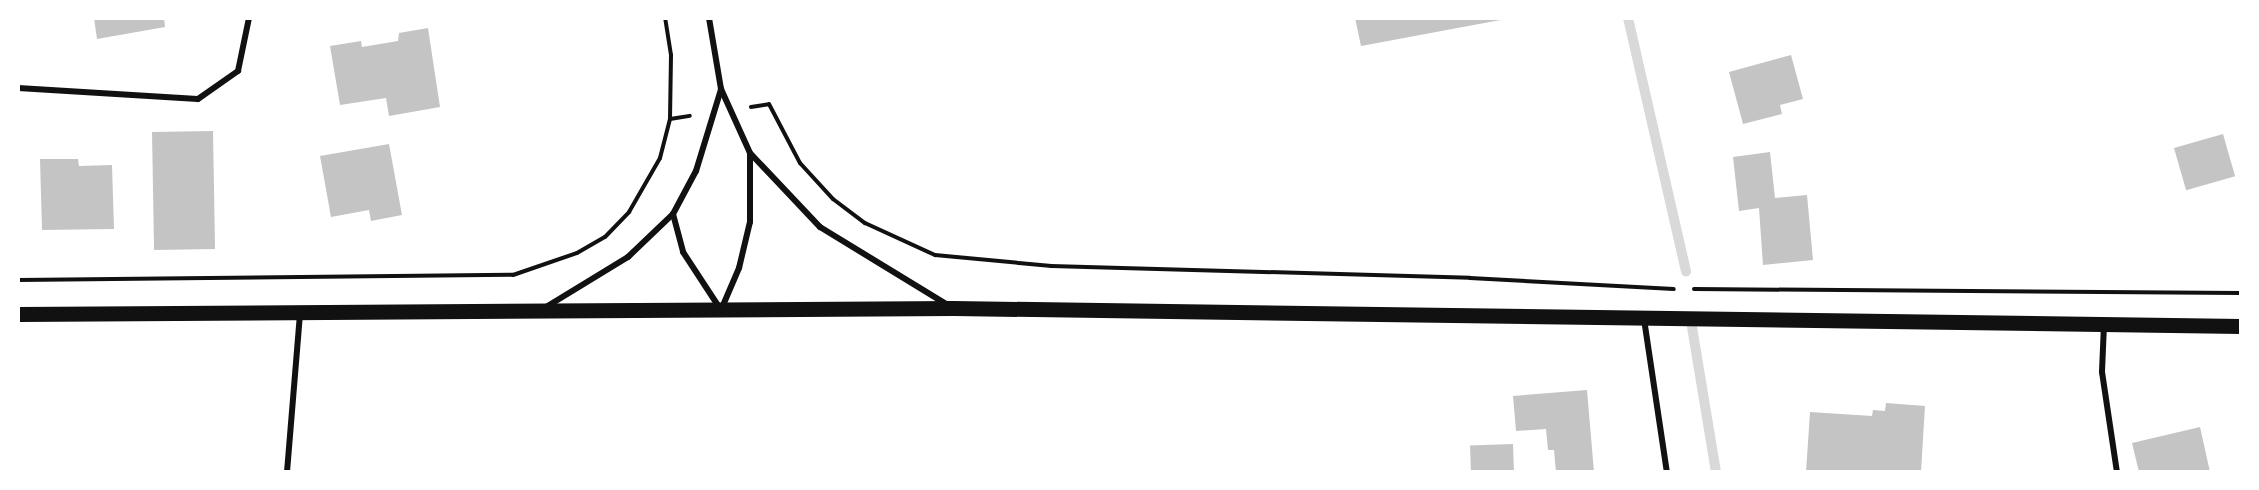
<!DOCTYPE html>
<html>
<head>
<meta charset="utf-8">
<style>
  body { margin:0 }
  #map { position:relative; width:2259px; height:490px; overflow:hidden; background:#fff; font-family:"IBM Plex Serif",serif }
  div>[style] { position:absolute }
  .stream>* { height:10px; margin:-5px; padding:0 5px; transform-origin:5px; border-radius:5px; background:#d9d9d9 }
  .building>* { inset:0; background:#c4c4c4; transform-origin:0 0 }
  .path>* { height:4px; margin:-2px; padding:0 2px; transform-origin:2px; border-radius:2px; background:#111 }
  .minor>* { height:6px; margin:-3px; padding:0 3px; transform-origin:3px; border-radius:3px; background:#111 }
  .primary>* { height:15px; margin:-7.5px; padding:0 7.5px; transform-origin:7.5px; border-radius:7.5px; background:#111 }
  span { translate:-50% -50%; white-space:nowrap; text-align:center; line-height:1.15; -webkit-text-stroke:6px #fff; paint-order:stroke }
  .frame { position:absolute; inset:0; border:20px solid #fff; pointer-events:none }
</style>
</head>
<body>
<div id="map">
  <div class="stream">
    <i style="left:1628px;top:18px;width:260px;rotate:77.1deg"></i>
    <i style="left:1691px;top:321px;width:153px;rotate:80.6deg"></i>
  </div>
  <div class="building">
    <i style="clip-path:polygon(94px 18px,164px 18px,165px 27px,97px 39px)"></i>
    <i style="clip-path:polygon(1355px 18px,1505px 18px,1506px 19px,1361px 46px)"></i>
    <i style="clip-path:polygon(428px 28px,440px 107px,389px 116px,386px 98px,340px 105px,330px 46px,361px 41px,362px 47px,398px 41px,399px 33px)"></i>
    <i style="clip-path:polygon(1791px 55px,1803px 99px,1780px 105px,1782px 114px,1743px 124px,1729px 72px)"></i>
    <i style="left:213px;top:131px;width:118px;height:61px;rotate:89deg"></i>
    <i style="left:2223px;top:134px;width:44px;height:51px;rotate:74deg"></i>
    <i style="clip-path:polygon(389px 144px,402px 215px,371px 221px,369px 210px,331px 217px,320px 156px)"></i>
    <i style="clip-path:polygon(1770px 152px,1775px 198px,1807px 195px,1813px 260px,1763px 265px,1759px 208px,1739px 211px,1733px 157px)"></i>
    <i style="clip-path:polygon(40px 159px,78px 159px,79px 166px,112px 165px,114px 229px,42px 230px)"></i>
    <i style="clip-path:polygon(1587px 390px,1594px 472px,1556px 472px,1554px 450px,1548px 450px,1546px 429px,1516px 431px,1513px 396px)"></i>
    <i style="clip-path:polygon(1886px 403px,1925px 406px,1921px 472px,1806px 472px,1810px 412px,1872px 416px,1873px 410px,1885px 411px)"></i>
    <i style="clip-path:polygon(2200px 427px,2210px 472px,2139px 472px,2132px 443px)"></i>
    <i style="left:1513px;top:444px;width:28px;height:43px;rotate:88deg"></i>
  </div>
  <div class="path">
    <i style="left:751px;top:107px;width:18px;rotate:-9deg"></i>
    <i style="left:769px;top:104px;width:67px;rotate:62.3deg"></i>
    <i style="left:800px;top:163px;width:49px;rotate:47.5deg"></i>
    <i style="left:833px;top:199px;width:40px;rotate:37deg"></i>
    <i style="left:865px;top:223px;width:77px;rotate:24.6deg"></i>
    <i style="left:935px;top:255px;width:117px;rotate:5.4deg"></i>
    <i style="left:1051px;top:266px;width:419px;rotate:1.6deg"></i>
    <i style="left:1470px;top:278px;width:204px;rotate:3.1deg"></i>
    <i style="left:670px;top:119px;width:20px;rotate:-9deg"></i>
    <i style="left:18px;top:280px;width:495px;rotate:-0.6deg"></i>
    <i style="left:513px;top:275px;width:68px;rotate:-19deg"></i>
    <i style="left:577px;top:253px;width:32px;rotate:-30deg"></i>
    <i style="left:605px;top:237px;width:35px;rotate:-46deg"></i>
    <i style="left:629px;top:212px;width:62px;rotate:-60.1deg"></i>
    <i style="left:660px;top:158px;width:40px;rotate:-75.6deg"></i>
    <i style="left:670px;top:119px;width:64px;rotate:-89.1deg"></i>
    <i style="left:671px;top:55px;width:37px;rotate:-99deg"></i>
    <i style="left:1694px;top:289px;width:547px;rotate:0.42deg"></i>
  </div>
  <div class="minor">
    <i style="left:709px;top:18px;width:72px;rotate:80.4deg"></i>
    <i style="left:721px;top:89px;width:70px;rotate:65.6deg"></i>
    <i style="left:750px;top:153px;width:102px;rotate:46.6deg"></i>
    <i style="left:820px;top:227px;width:148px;rotate:31.4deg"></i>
    <i style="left:18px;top:88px;width:180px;rotate:3.5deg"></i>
    <i style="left:198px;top:99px;width:49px;rotate:-35deg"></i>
    <i style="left:238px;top:71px;width:54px;rotate:-78.3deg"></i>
    <i style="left:673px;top:214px;width:39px;rotate:75deg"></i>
    <i style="left:683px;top:252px;width:69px;rotate:56.8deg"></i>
    <i style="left:721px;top:310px;width:46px;rotate:-66.8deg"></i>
    <i style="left:739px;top:268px;width:47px;rotate:-76.6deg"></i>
    <i style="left:750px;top:222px;width:68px;rotate:-90deg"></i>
    <i style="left:546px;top:307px;width:96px;rotate:-31.4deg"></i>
    <i style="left:628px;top:257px;width:62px;rotate:-43.7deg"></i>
    <i style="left:673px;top:214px;width:49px;rotate:-61.9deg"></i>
    <i style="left:696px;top:171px;width:86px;rotate:-73deg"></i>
    <i style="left:1644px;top:319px;width:155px;rotate:81.5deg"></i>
    <i style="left:2104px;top:324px;width:48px;rotate:92.4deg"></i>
    <i style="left:2102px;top:372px;width:101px;rotate:81.5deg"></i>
    <i style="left:287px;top:472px;width:158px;rotate:-85.3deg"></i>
  </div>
  <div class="primary">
    <i style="left:18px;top:314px;width:935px;rotate:-0.37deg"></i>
    <i style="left:953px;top:308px;width:1288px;rotate:0.8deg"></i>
  </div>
  <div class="frame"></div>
</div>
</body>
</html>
